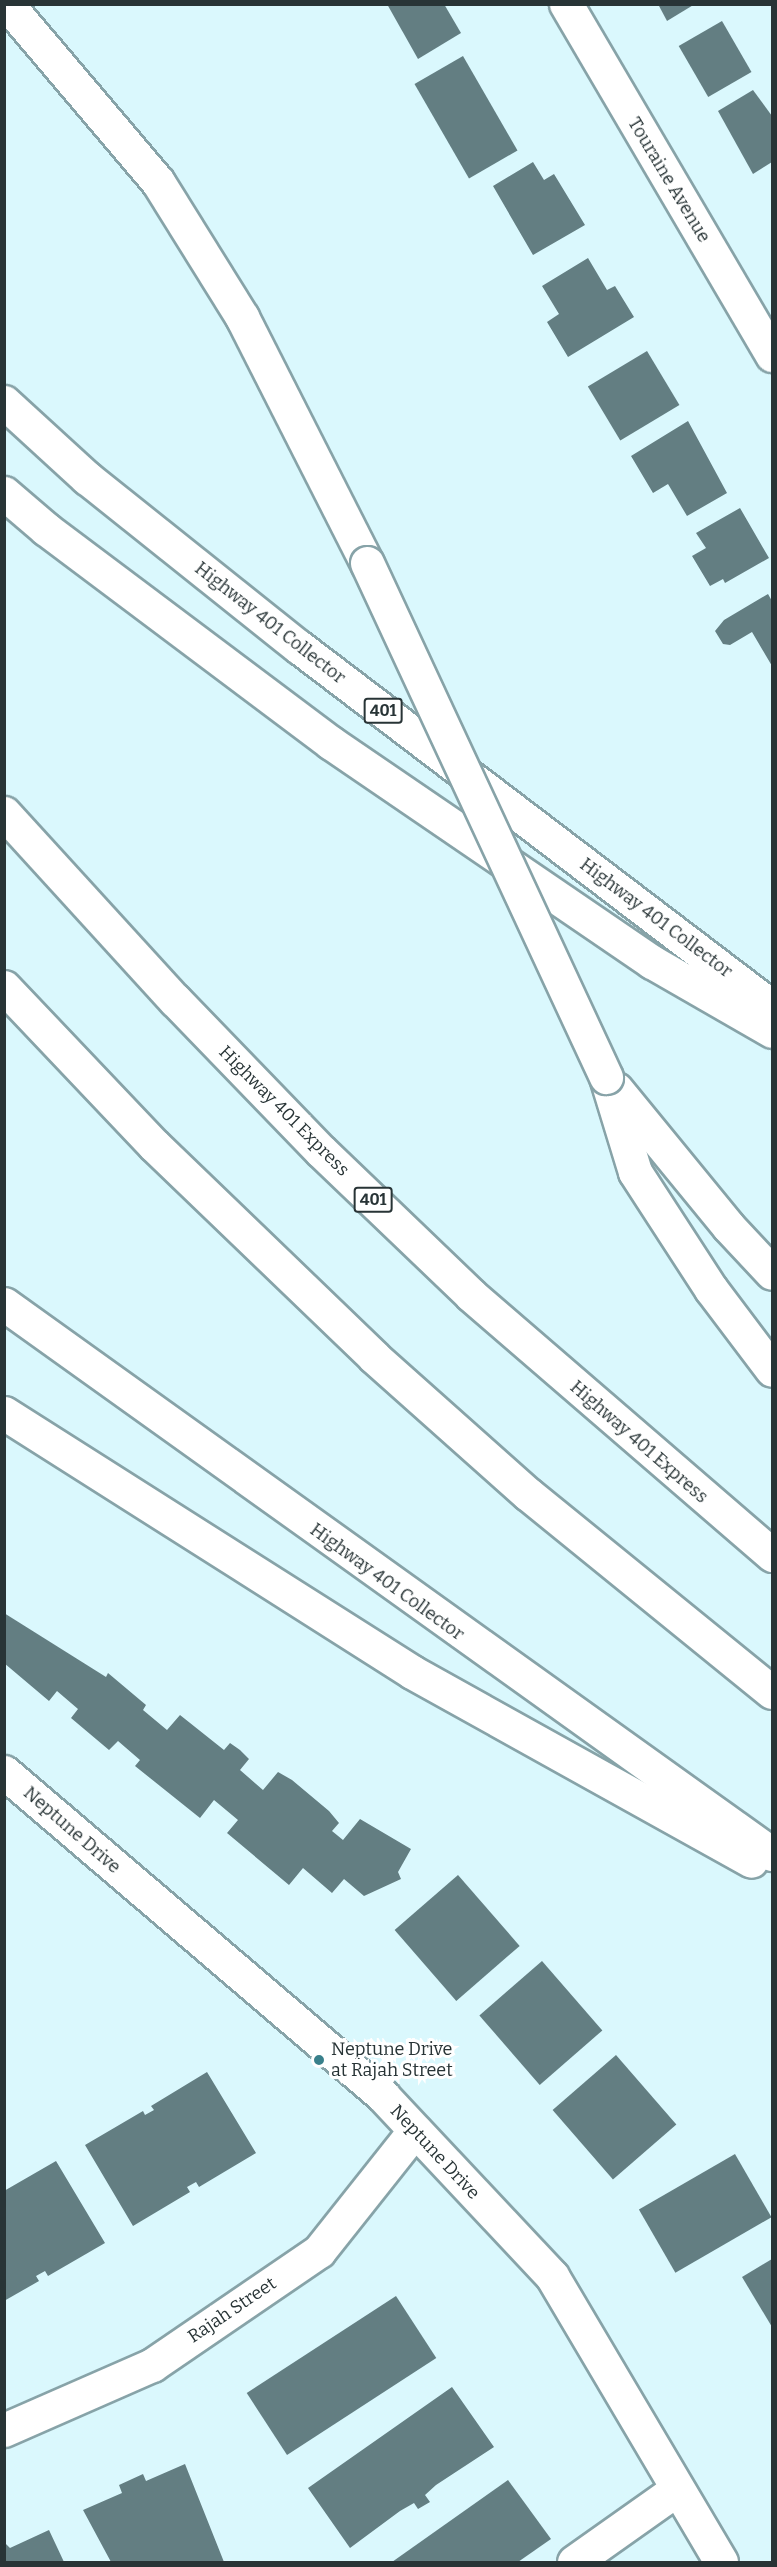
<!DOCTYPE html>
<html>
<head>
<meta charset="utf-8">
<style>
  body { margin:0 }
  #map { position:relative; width:777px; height:2567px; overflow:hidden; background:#daf8fd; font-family:Bitter,serif }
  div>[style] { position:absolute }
  .building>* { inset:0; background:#637e82; transform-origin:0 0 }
  .roads { filter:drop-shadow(2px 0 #87a3a8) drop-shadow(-2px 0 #87a3a8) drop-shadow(0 2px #87a3a8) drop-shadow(0 -2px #87a3a8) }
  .minor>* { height:33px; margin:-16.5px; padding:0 16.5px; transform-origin:16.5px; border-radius:16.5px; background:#fff }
  .highway>* { height:33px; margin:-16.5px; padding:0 16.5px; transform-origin:16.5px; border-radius:16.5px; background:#fff }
  .bridges { filter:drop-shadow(2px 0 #87a3a8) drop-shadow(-2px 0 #87a3a8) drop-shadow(0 2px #87a3a8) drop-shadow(0 -2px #87a3a8) }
  .highway-bridge>* { height:33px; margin:-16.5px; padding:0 16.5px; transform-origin:16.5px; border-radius:16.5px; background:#fff }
  .dots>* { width:16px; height:16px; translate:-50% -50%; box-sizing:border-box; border:3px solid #fff; border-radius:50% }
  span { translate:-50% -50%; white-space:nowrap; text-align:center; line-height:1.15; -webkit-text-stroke:6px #fff; paint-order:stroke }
  .shield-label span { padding:2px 4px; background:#fff; border:2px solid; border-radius:4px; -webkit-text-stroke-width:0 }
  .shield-label { font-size:16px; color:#283436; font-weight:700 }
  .street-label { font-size:18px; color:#283436 }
  .poi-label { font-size:18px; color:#283436 }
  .left { translate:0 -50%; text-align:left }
  .frame { position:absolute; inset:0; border:6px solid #283436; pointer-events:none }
</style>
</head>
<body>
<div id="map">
  <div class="building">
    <i style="clip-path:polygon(387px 4px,444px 4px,461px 33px,418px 59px)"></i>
    <i style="clip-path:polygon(658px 4px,695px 4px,667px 21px)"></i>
    <i style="left:722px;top:21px;width:59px;height:50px;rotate:60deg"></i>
    <i style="left:463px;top:56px;width:109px;height:56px;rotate:60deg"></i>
    <i style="clip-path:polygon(753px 90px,772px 116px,772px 162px,753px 174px,718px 111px)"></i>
    <i style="clip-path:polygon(533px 162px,544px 180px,554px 174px,585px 225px,533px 255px,493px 186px)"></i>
    <i style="clip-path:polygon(588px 258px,607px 290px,615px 286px,634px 317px,568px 357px,547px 322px,559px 314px,542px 286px)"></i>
    <i style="left:647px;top:351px;width:63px;height:69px;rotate:59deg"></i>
    <i style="clip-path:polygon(688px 421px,727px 493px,687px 516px,668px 484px,653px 493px,631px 456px)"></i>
    <i style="clip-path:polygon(740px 508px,769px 558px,725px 583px,723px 579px,710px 586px,692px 556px,706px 548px,696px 533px)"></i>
    <i style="clip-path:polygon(768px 594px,772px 601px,772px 666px,752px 632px,730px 645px,723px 644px,715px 631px,724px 620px)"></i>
    <i style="clip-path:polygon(4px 1613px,106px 1677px,108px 1673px,146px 1705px,143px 1710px,167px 1730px,180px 1715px,224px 1750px,230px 1743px,240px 1750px,249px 1759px,240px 1770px,263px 1790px,278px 1772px,292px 1780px,329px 1811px,339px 1823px,332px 1831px,343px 1840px,360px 1819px,411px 1849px,398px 1872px,401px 1879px,364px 1896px,344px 1879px,332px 1893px,303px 1868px,289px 1885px,227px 1833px,238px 1820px,214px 1800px,200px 1818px,135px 1766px,140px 1760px,118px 1741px,109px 1750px,71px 1718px,78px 1709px,57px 1691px,49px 1701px,4px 1663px)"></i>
    <i style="left:458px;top:1875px;width:94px;height:84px;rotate:49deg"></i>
    <i style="left:542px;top:1961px;width:92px;height:83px;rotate:49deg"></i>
    <i style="left:616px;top:2055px;width:92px;height:84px;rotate:49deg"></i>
    <i style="clip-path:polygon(207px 2072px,256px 2153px,199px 2187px,196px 2182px,187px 2187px,190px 2192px,133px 2226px,85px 2145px,143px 2111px,145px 2115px,154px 2110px,151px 2106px)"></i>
    <i style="left:735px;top:2154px;width:73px;height:111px;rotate:60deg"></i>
    <i style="clip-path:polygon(56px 2161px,105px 2243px,48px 2276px,45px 2271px,36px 2276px,39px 2281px,4px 2301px,4px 2191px)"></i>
    <i style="clip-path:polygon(772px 2259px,772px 2327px,742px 2277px)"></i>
    <i style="left:396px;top:2296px;width:74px;height:178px;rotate:57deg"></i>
    <i style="clip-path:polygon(452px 2387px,494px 2447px,436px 2485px,425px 2495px,430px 2502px,418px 2509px,414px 2503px,400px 2511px,350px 2548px,308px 2488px)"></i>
    <i style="clip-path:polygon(185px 2464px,224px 2562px,111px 2562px,83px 2510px,122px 2493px,119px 2485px,143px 2474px,146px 2481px)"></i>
    <i style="clip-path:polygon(508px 2480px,551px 2539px,518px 2562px,392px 2562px)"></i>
    <i style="clip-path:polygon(49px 2530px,64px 2562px,4px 2562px,4px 2542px,10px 2548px)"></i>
  </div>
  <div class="roads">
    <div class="minor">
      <i style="left:566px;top:4px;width:407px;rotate:59.6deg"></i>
      <i style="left:4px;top:1772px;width:499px;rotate:40.5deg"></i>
      <i style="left:383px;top:2096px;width:247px;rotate:46.8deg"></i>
      <i style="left:552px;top:2276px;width:332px;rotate:59.4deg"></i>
      <i style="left:4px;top:2430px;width:162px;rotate:-23.7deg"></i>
      <i style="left:152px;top:2365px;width:202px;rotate:-34.3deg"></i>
      <i style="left:319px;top:2251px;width:154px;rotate:-51.6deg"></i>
      <i style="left:574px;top:2562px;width:126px;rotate:-35.3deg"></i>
    </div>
    <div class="highway">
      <i style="left:7px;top:4px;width:233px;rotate:49.7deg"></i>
      <i style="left:158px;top:182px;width:159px;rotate:58.1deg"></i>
      <i style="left:242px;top:317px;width:276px;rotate:63.1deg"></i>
      <i style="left:4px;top:402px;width:113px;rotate:42.5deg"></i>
      <i style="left:87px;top:478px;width:271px;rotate:38.6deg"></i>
      <i style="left:299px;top:647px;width:594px;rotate:37.27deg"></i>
      <i style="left:4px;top:493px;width:55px;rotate:40.6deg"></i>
      <i style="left:46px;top:529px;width:356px;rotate:36.9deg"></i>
      <i style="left:331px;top:743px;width:389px;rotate:34.3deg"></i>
      <i style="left:652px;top:962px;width:138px;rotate:29.9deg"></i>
      <i style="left:4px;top:813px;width:253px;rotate:47.6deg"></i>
      <i style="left:175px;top:1000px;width:210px;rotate:46deg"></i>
      <i style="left:321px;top:1151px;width:208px;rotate:43.8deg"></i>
      <i style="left:471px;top:1295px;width:398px;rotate:40.8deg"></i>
      <i style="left:4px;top:987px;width:218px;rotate:46.5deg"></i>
      <i style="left:154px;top:1145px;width:306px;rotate:43.9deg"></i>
      <i style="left:374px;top:1357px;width:206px;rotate:41.7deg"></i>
      <i style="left:528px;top:1494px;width:314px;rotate:39.1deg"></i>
      <i style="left:606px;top:1077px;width:99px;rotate:73deg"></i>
      <i style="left:635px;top:1172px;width:140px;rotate:57deg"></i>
      <i style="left:711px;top:1289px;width:101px;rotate:53deg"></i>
      <i style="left:616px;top:1089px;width:177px;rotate:50.7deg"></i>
      <i style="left:728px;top:1226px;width:64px;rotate:46.9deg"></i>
      <i style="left:4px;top:1304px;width:945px;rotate:35.61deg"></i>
      <i style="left:4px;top:1413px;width:483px;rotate:32.4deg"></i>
      <i style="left:412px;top:1672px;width:388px;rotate:29.1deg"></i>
    </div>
  </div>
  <div class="bridges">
    <div class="highway-bridge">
      <i style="left:367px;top:563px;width:567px;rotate:65.06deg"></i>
    </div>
  </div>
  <div class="dots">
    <i style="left:319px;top:2060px;background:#39808b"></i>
  </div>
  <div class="shield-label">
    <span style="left:383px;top:711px">401</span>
    <span style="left:373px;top:1200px">401</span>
  </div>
  <div class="street-label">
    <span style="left:669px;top:180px;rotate:59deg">Touraine Avenue</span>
    <span style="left:270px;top:623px;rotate:38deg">Highway 401 Collector</span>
    <span style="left:656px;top:918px;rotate:37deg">Highway 401 Collector</span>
    <span style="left:284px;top:1111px;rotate:45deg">Highway 401 Express</span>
    <span style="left:639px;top:1442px;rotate:41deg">Highway 401 Express</span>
    <span style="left:387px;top:1582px;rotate:36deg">Highway 401 Collector</span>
    <span style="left:72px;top:1830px;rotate:41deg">Neptune Drive</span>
    <span style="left:435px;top:2152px;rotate:47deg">Neptune Drive</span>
    <span style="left:232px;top:2310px;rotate:-34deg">Rajah Street</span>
  </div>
  <div class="poi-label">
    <span class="left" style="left:331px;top:2060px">Neptune Drive<br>at Rajah Street</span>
  </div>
  <div class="frame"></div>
</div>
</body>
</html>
